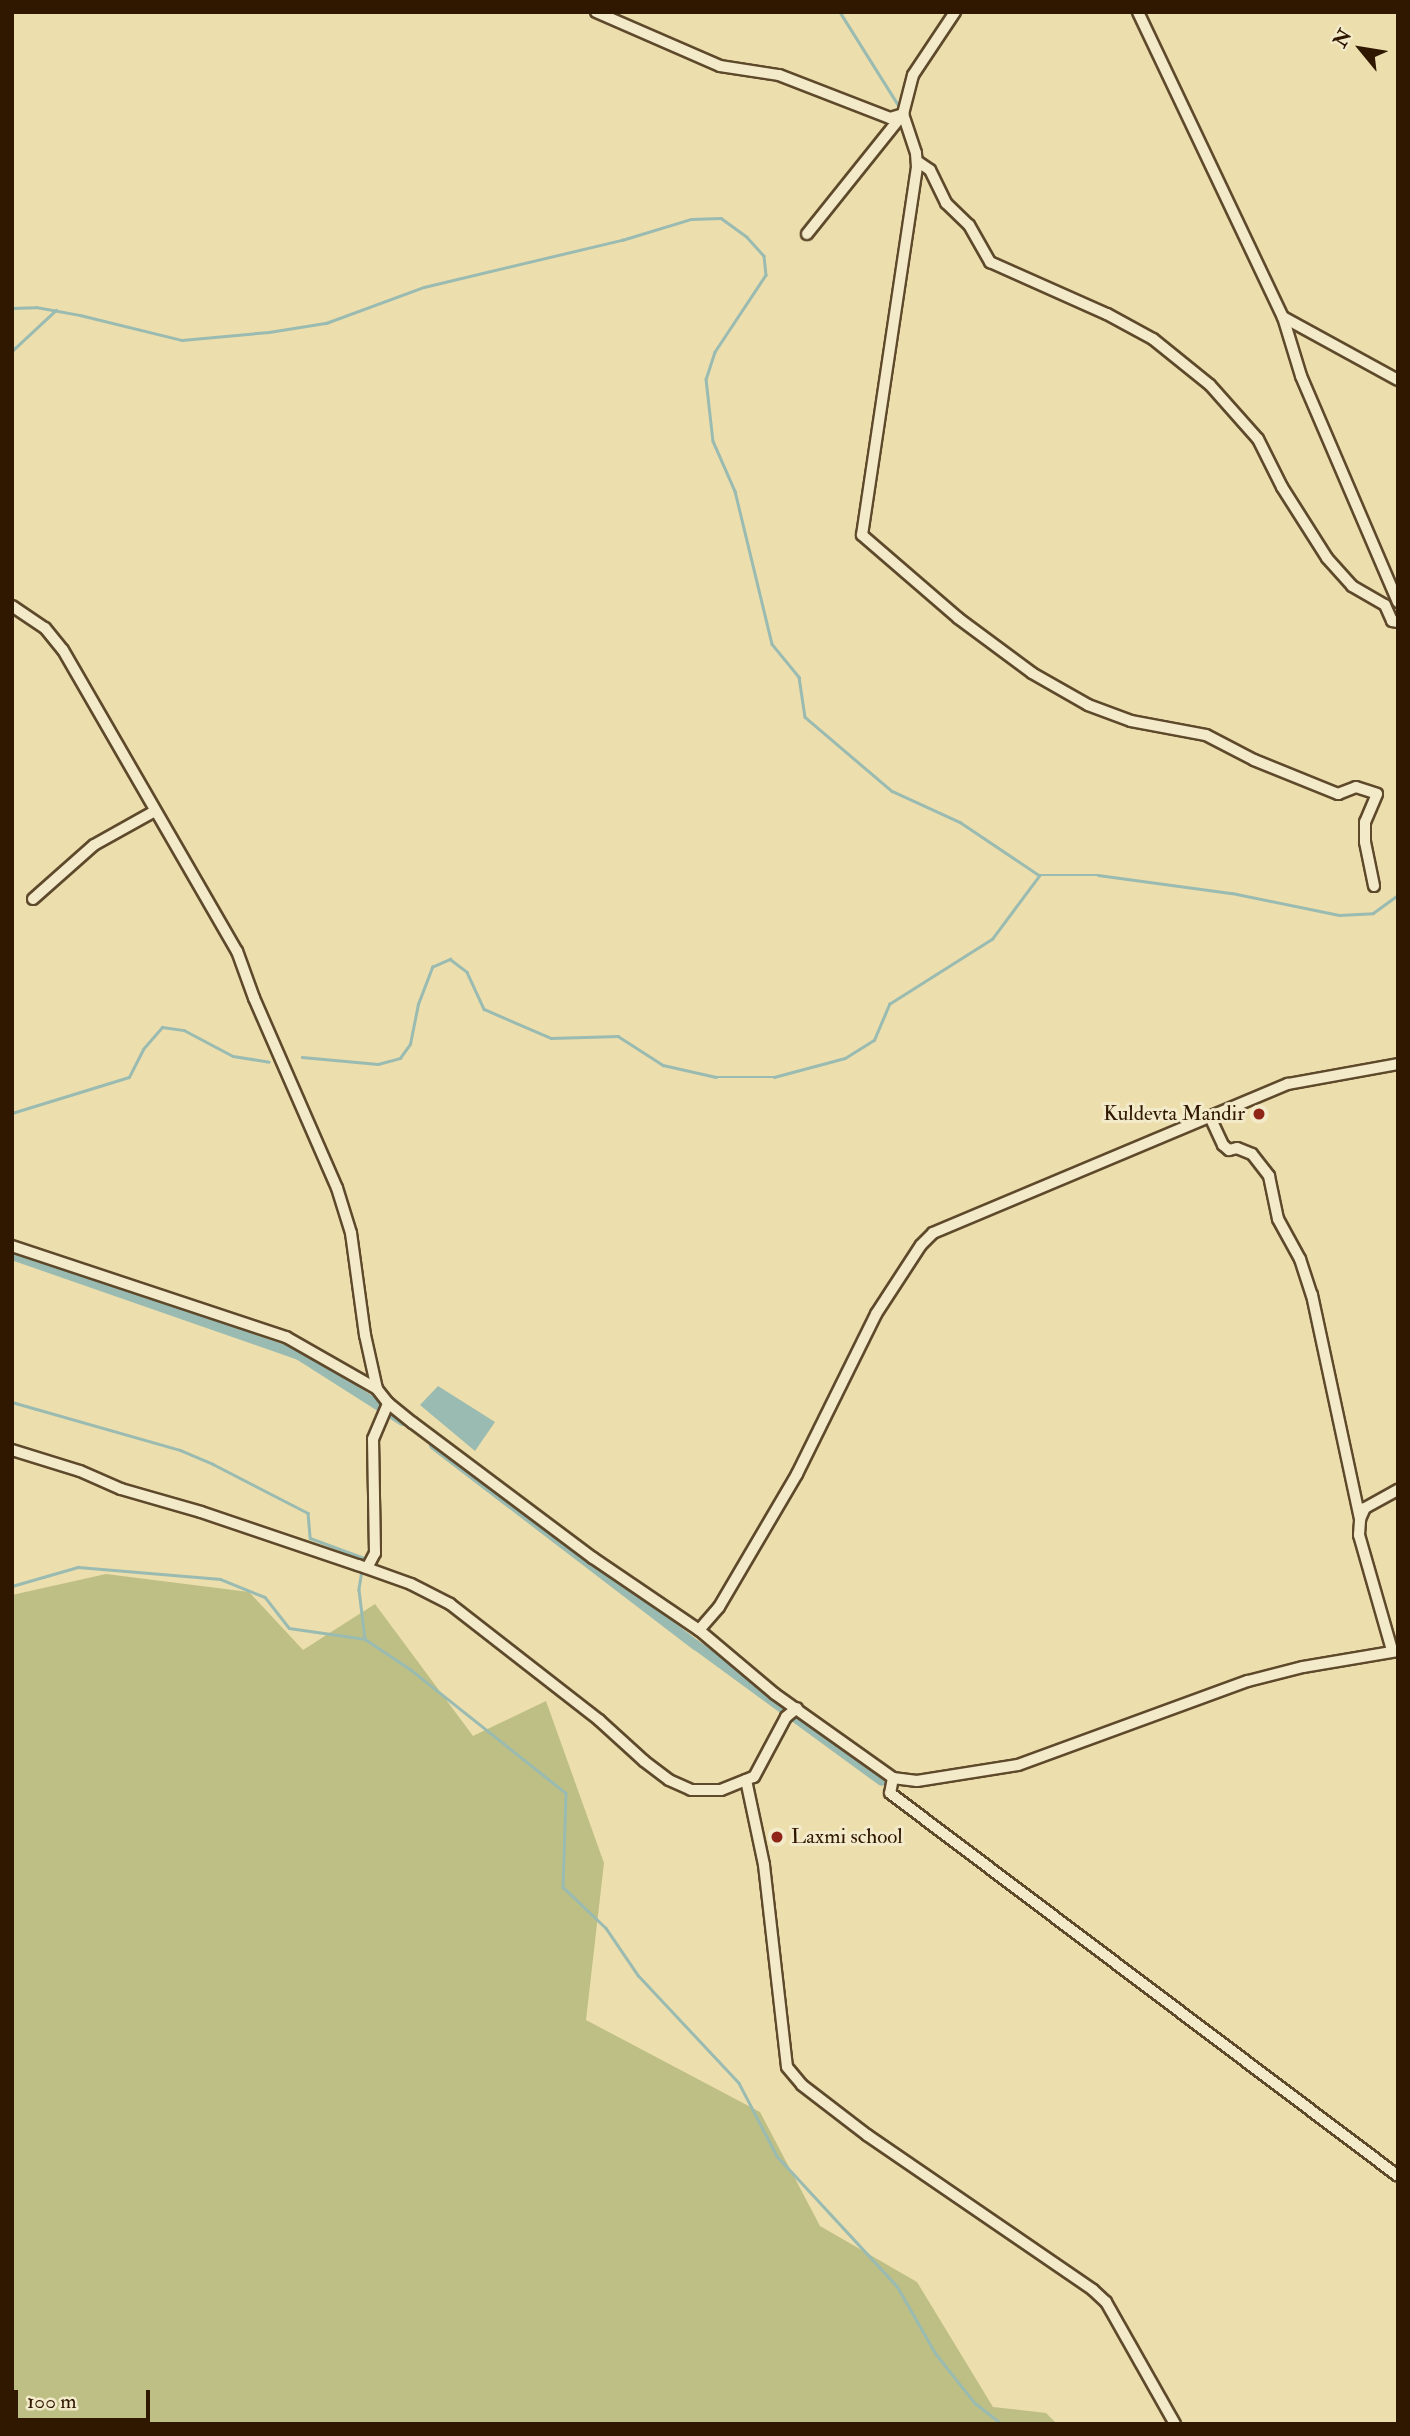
<!DOCTYPE html>
<html>
<head>
<meta charset="utf-8">
<style>
  body { margin:0 }
  #map { position:relative; width:1410px; height:2436px; overflow:hidden; background:#ecdead; font-family:"IM FELL Double Pica",serif }
  div>[style] { position:absolute }
  .green>* { inset:0; background:#bebf85 }
  .water>* { inset:0; background:#9abbb1 }
  .stream>* { height:2.5px; margin:-1.25px; padding:0 1.25px; transform-origin:1.25px; border-radius:1.25px; background:#9abbb1 }
  .canal>* { height:10px; margin:-5px; padding:0 5px; transform-origin:5px; border-radius:5px; background:#9abbb1 }
  .roads { filter:drop-shadow(2px 0 #5e492b) drop-shadow(-2px 0 #5e492b) drop-shadow(0 2px #5e492b) drop-shadow(0 -2px #5e492b) }
  .minor>* { height:10px; margin:-5px; padding:0 5px; transform-origin:5px; border-radius:5px; background:#f3eaca }
  .dots>* { width:19px; height:19px; translate:-50% -50%; box-sizing:border-box; border:4px solid #f3eaca; border-radius:50% }
  span { translate:-50% -50%; white-space:nowrap; text-align:center; line-height:1.15; -webkit-text-stroke:6px #f3eaca; paint-order:stroke }
  .poi-label { font-size:21px; color:#2f1700 }
  .right { translate:-100% -50%; text-align:right }
  .left { translate:0 -50%; text-align:left }
  .frame { position:absolute; inset:0; border:14px solid #2f1700; pointer-events:none }
  .north { position:absolute; left:1326px; top:14px; width:70px; height:70px; -webkit-text-stroke:5px #f3eaca; paint-order:stroke; rotate:300deg; font-size:19px; font-weight:700; line-height:28px; text-align:center; color:#2f1700 }
  .north::after { content:''; display:block; margin:auto; width:24px; height:32px; background:#2f1700; clip-path:polygon(50% 0,100% 100%,50% 72%,0 100%) }
  .scale { position:absolute; left:14px; top:2390px; width:136px; height:32px; box-sizing:border-box; border:4px solid #2f1700; border-top:0; padding-left:9px; font-size:21px; line-height:24px; white-space:nowrap; color:#2f1700; -webkit-text-stroke:5px #f3eaca; paint-order:stroke }
</style>
</head>
<body>
<div id="map">
  <div class="green">
    <i style="clip-path:polygon(106px 1574px,249px 1592px,303px 1650px,375px 1604px,473px 1736px,546px 1701px,604px 1863px,586px 2020px,760px 2112px,820px 2226px,917px 2282px,993px 2407px,1046px 2413px,1057px 2424px,12px 2424px,12px 1595px)"></i>
  </div>
  <div class="water">
    <i style="clip-path:polygon(438px 1386px,495px 1422px,475px 1451px,420px 1405px)"></i>
  </div>
  <div class="stream">
    <i style="left:840px;top:12px;width:111px;rotate:57.9deg"></i>
    <i style="left:12px;top:308px;width:24px;rotate:-2deg"></i>
    <i style="left:36px;top:307px;width:45px;rotate:10.3deg"></i>
    <i style="left:80px;top:315px;width:105px;rotate:13.8deg"></i>
    <i style="left:182px;top:340px;width:87px;rotate:-5.3deg"></i>
    <i style="left:269px;top:332px;width:58px;rotate:-9deg"></i>
    <i style="left:326px;top:323px;width:104px;rotate:-20.2deg"></i>
    <i style="left:424px;top:287px;width:204px;rotate:-13.4deg"></i>
    <i style="left:622px;top:240px;width:72px;rotate:-16.9deg"></i>
    <i style="left:691px;top:219px;width:30px;rotate:-2deg"></i>
    <i style="left:721px;top:218px;width:32px;rotate:36deg"></i>
    <i style="left:747px;top:237px;width:25px;rotate:48deg"></i>
    <i style="left:764px;top:256px;width:19px;rotate:84deg"></i>
    <i style="left:766px;top:275px;width:92px;rotate:123.5deg"></i>
    <i style="left:715px;top:352px;width:28px;rotate:108deg"></i>
    <i style="left:706px;top:379px;width:62px;rotate:83.6deg"></i>
    <i style="left:713px;top:441px;width:55px;rotate:66.3deg"></i>
    <i style="left:735px;top:491px;width:157px;rotate:76.4deg"></i>
    <i style="left:772px;top:644px;width:43px;rotate:50.7deg"></i>
    <i style="left:799px;top:677px;width:40px;rotate:81.5deg"></i>
    <i style="left:805px;top:717px;width:114px;rotate:40.4deg"></i>
    <i style="left:892px;top:791px;width:75px;rotate:24.5deg"></i>
    <i style="left:960px;top:822px;width:95px;rotate:33.9deg"></i>
    <i style="left:1039px;top:875px;width:59px"></i>
    <i style="left:1098px;top:875px;width:135px;rotate:7.7deg"></i>
    <i style="left:1232px;top:893px;width:109px;rotate:11.6deg"></i>
    <i style="left:1339px;top:915px;width:34px;rotate:-3deg"></i>
    <i style="left:1373px;top:913px;width:31px;rotate:-36deg"></i>
    <i style="left:12px;top:351px;width:60px;rotate:-43deg"></i>
    <i style="left:302px;top:1057px;width:76px;rotate:5.3deg"></i>
    <i style="left:378px;top:1064px;width:23px;rotate:-15deg"></i>
    <i style="left:400px;top:1058px;width:17px;rotate:-54deg"></i>
    <i style="left:410px;top:1044px;width:41px;rotate:-78.7deg"></i>
    <i style="left:418px;top:1004px;width:40px;rotate:-69deg"></i>
    <i style="left:432px;top:967px;width:20px;rotate:-24deg"></i>
    <i style="left:450px;top:959px;width:21px;rotate:37deg"></i>
    <i style="left:467px;top:972px;width:41px;rotate:65.3deg"></i>
    <i style="left:484px;top:1009px;width:73px;rotate:23.4deg"></i>
    <i style="left:551px;top:1038px;width:67px;rotate:-1.7deg"></i>
    <i style="left:618px;top:1036px;width:54px;rotate:32.8deg"></i>
    <i style="left:663px;top:1065px;width:54px;rotate:12.8deg"></i>
    <i style="left:716px;top:1077px;width:58px"></i>
    <i style="left:774px;top:1077px;width:73px;rotate:-15deg"></i>
    <i style="left:845px;top:1058px;width:34px;rotate:-32deg"></i>
    <i style="left:874px;top:1040px;width:39px;rotate:-67deg"></i>
    <i style="left:889px;top:1004px;width:122px;rotate:-32.3deg"></i>
    <i style="left:992px;top:939px;width:79px;rotate:-53.3deg"></i>
    <i style="left:12px;top:1113px;width:122px;rotate:-17.1deg"></i>
    <i style="left:129px;top:1077px;width:31px;rotate:-63deg"></i>
    <i style="left:143px;top:1049px;width:29px;rotate:-49deg"></i>
    <i style="left:162px;top:1027px;width:22px;rotate:8deg"></i>
    <i style="left:184px;top:1030px;width:55px;rotate:28deg"></i>
    <i style="left:233px;top:1056px;width:36px;rotate:9deg"></i>
    <i style="left:12px;top:1402px;width:175px;rotate:15.9deg"></i>
    <i style="left:180px;top:1450px;width:36px;rotate:23deg"></i>
    <i style="left:213px;top:1464px;width:107px;rotate:27.3deg"></i>
    <i style="left:308px;top:1513px;width:25px;rotate:85deg"></i>
    <i style="left:310px;top:1538px;width:58px;rotate:20.3deg"></i>
    <i style="left:364px;top:1558px;width:5px;rotate:101deg"></i>
    <i style="left:362px;top:1570px;width:20px;rotate:99deg"></i>
    <i style="left:359px;top:1590px;width:49px;rotate:83deg"></i>
    <i style="left:12px;top:1586px;width:69px;rotate:-16.1deg"></i>
    <i style="left:78px;top:1567px;width:143px;rotate:4.8deg"></i>
    <i style="left:220px;top:1579px;width:48px;rotate:21.8deg"></i>
    <i style="left:265px;top:1597px;width:39px;rotate:52deg"></i>
    <i style="left:289px;top:1628px;width:77px;rotate:8.2deg"></i>
    <i style="left:365px;top:1639px;width:54px;rotate:33.7deg"></i>
    <i style="left:410px;top:1669px;width:199px;rotate:38.5deg"></i>
    <i style="left:566px;top:1793px;width:94px;rotate:91.8deg"></i>
    <i style="left:563px;top:1887px;width:59px;rotate:43.6deg"></i>
    <i style="left:606px;top:1928px;width:57px;rotate:55.8deg"></i>
    <i style="left:638px;top:1975px;width:148px;rotate:46.9deg"></i>
    <i style="left:739px;top:2083px;width:82px;rotate:62.5deg"></i>
    <i style="left:777px;top:2156px;width:177px;rotate:47.3deg"></i>
    <i style="left:897px;top:2286px;width:78px;rotate:60.2deg"></i>
    <i style="left:936px;top:2354px;width:63px;rotate:51.5deg"></i>
    <i style="left:975px;top:2403px;width:34px;rotate:38deg"></i>
  </div>
  <div class="canal">
    <i style="left:12px;top:1255px;width:304px;rotate:19.2deg"></i>
    <i style="left:299px;top:1355px;width:123px;rotate:32.4deg"></i>
    <i style="left:434px;top:1445px;width:330px;rotate:37.4deg"></i>
    <i style="left:696px;top:1645px;width:230px;rotate:36.2deg"></i>
  </div>
  <div class="roads">
    <div class="minor">
      <i style="left:596px;top:12px;width:135px;rotate:23.5deg"></i>
      <i style="left:720px;top:66px;width:60px;rotate:8.7deg"></i>
      <i style="left:779px;top:75px;width:119px;rotate:21.2deg"></i>
      <i style="left:890px;top:118px;width:14px;rotate:-17deg"></i>
      <i style="left:903px;top:114px;width:40px;rotate:-75.6deg"></i>
      <i style="left:913px;top:75px;width:76px;rotate:-56.3deg"></i>
      <i style="left:1138px;top:12px;width:338px;rotate:64.6deg"></i>
      <i style="left:1283px;top:317px;width:62px;rotate:73deg"></i>
      <i style="left:1301px;top:376px;width:246px;rotate:66.8deg"></i>
      <i style="left:903px;top:114px;width:41px;rotate:71.6deg"></i>
      <i style="left:916px;top:153px;width:14px;rotate:86deg"></i>
      <i style="left:917px;top:167px;width:372px;rotate:98.5deg"></i>
      <i style="left:862px;top:535px;width:127px;rotate:40.8deg"></i>
      <i style="left:958px;top:618px;width:92px;rotate:36.6deg"></i>
      <i style="left:1032px;top:673px;width:64px;rotate:29.7deg"></i>
      <i style="left:1088px;top:705px;width:46px;rotate:20.4deg"></i>
      <i style="left:1131px;top:721px;width:76px;rotate:10.6deg"></i>
      <i style="left:1206px;top:735px;width:54px;rotate:27.5deg"></i>
      <i style="left:1254px;top:760px;width:91px;rotate:22deg"></i>
      <i style="left:1338px;top:794px;width:19px;rotate:-21deg"></i>
      <i style="left:1356px;top:787px;width:22px;rotate:18deg"></i>
      <i style="left:1377px;top:794px;width:30px;rotate:113deg"></i>
      <i style="left:1365px;top:822px;width:20px;rotate:90deg"></i>
      <i style="left:1365px;top:842px;width:45px;rotate:78.4deg"></i>
      <i style="left:917px;top:161px;width:16px;rotate:35deg"></i>
      <i style="left:930px;top:170px;width:37px;rotate:64deg"></i>
      <i style="left:946px;top:203px;width:32px;rotate:44deg"></i>
      <i style="left:969px;top:225px;width:43px;rotate:60.4deg"></i>
      <i style="left:990px;top:262px;width:128px;rotate:24deg"></i>
      <i style="left:1107px;top:314px;width:52px;rotate:28.5deg"></i>
      <i style="left:1153px;top:339px;width:73px;rotate:38.9deg"></i>
      <i style="left:1210px;top:385px;width:72px;rotate:48.4deg"></i>
      <i style="left:1258px;top:439px;width:54px;rotate:63.4deg"></i>
      <i style="left:1282px;top:487px;width:84px;rotate:57.6deg"></i>
      <i style="left:1327px;top:558px;width:38px;rotate:48deg"></i>
      <i style="left:1352px;top:586px;width:38px;rotate:30deg"></i>
      <i style="left:1385px;top:605px;width:17px;rotate:66deg"></i>
      <i style="left:1392px;top:621px;width:6px;rotate:9deg"></i>
      <i style="left:807px;top:234px;width:154px;rotate:-51.3deg"></i>
      <i style="left:1283px;top:317px;width:131px;rotate:28.7deg"></i>
      <i style="left:12px;top:606px;width:40px;rotate:34deg"></i>
      <i style="left:45px;top:628px;width:28px;rotate:51deg"></i>
      <i style="left:63px;top:650px;width:348px;rotate:60deg"></i>
      <i style="left:237px;top:951px;width:50px;rotate:70.1deg"></i>
      <i style="left:254px;top:998px;width:207px;rotate:66.4deg"></i>
      <i style="left:337px;top:1188px;width:47px;rotate:72.7deg"></i>
      <i style="left:351px;top:1233px;width:103px;rotate:82.2deg"></i>
      <i style="left:365px;top:1335px;width:55px;rotate:77.5deg"></i>
      <i style="left:33px;top:899px;width:81px;rotate:-41.5deg"></i>
      <i style="left:94px;top:845px;width:70px;rotate:-29.1deg"></i>
      <i style="left:1210px;top:1117px;width:31px;rotate:65deg"></i>
      <i style="left:1223px;top:1145px;width:8px;rotate:40deg"></i>
      <i style="left:1229px;top:1150px;width:8px;rotate:-14deg"></i>
      <i style="left:1237px;top:1148px;width:16px;rotate:22deg"></i>
      <i style="left:1252px;top:1154px;width:28px;rotate:52deg"></i>
      <i style="left:1269px;top:1176px;width:44px;rotate:78.2deg"></i>
      <i style="left:1278px;top:1219px;width:46px;rotate:61.2deg"></i>
      <i style="left:1300px;top:1259px;width:38px;rotate:72deg"></i>
      <i style="left:1312px;top:1295px;width:229px;rotate:77.9deg"></i>
      <i style="left:12px;top:1246px;width:289px;rotate:18.4deg"></i>
      <i style="left:286px;top:1337px;width:105px;rotate:29.7deg"></i>
      <i style="left:377px;top:1389px;width:18px;rotate:52deg"></i>
      <i style="left:388px;top:1403px;width:32px;rotate:39deg"></i>
      <i style="left:413px;top:1423px;width:225px;rotate:36.9deg"></i>
      <i style="left:593px;top:1558px;width:128px;rotate:34.2deg"></i>
      <i style="left:699px;top:1630px;width:99px;rotate:40.1deg"></i>
      <i style="left:775px;top:1694px;width:145px;rotate:35.4deg"></i>
      <i style="left:893px;top:1778px;width:24px;rotate:7deg"></i>
      <i style="left:917px;top:1781px;width:102px;rotate:-9deg"></i>
      <i style="left:1018px;top:1765px;width:245px;rotate:-20.1deg"></i>
      <i style="left:1248px;top:1681px;width:57px;rotate:-14.3deg"></i>
      <i style="left:1303px;top:1667px;width:96px;rotate:-9.6deg"></i>
      <i style="left:12px;top:1450px;width:71px;rotate:17.2deg"></i>
      <i style="left:80px;top:1471px;width:45px;rotate:23.7deg"></i>
      <i style="left:121px;top:1489px;width:83px;rotate:16deg"></i>
      <i style="left:201px;top:1512px;width:166px;rotate:18.7deg"></i>
      <i style="left:358px;top:1565px;width:56px;rotate:19.7deg"></i>
      <i style="left:411px;top:1584px;width:44px;rotate:27.1deg"></i>
      <i style="left:450px;top:1604px;width:189px;rotate:37.9deg"></i>
      <i style="left:599px;top:1720px;width:61px;rotate:42.3deg"></i>
      <i style="left:644px;top:1761px;width:31px;rotate:37deg"></i>
      <i style="left:669px;top:1780px;width:24px;rotate:24deg"></i>
      <i style="left:691px;top:1790px;width:30px"></i>
      <i style="left:721px;top:1790px;width:35px;rotate:-22deg"></i>
      <i style="left:754px;top:1777px;width:68px;rotate:-61.9deg"></i>
      <i style="left:786px;top:1717px;width:14px;rotate:-39deg"></i>
      <i style="left:367px;top:1568px;width:17px;rotate:-62deg"></i>
      <i style="left:375px;top:1553px;width:114px;rotate:-91deg"></i>
      <i style="left:373px;top:1439px;width:39px;rotate:-67deg"></i>
      <i style="left:699px;top:1630px;width:30px;rotate:-49deg"></i>
      <i style="left:719px;top:1607px;width:154px;rotate:-59.6deg"></i>
      <i style="left:797px;top:1474px;width:178px;rotate:-63.7deg"></i>
      <i style="left:876px;top:1314px;width:82px;rotate:-56.9deg"></i>
      <i style="left:921px;top:1245px;width:17px;rotate:-45deg"></i>
      <i style="left:933px;top:1233px;width:385px;rotate:-22.8deg"></i>
      <i style="left:1288px;top:1084px;width:112px;rotate:-10.3deg"></i>
      <i style="left:1392px;top:1650px;width:120px;rotate:-106deg"></i>
      <i style="left:1359px;top:1535px;width:16px;rotate:-86deg"></i>
      <i style="left:1360px;top:1519px;width:12px;rotate:-66deg"></i>
      <i style="left:1365px;top:1508px;width:38px;rotate:-29deg"></i>
      <i style="left:893px;top:1778px;width:15px;rotate:101deg"></i>
      <i style="left:890px;top:1793px;width:636px;rotate:37.01deg"></i>
      <i style="left:746px;top:1780px;width:87px;rotate:78deg"></i>
      <i style="left:764px;top:1865px;width:203px;rotate:83.5deg"></i>
      <i style="left:787px;top:2067px;width:23px;rotate:50deg"></i>
      <i style="left:802px;top:2085px;width:82px;rotate:37.6deg"></i>
      <i style="left:867px;top:2135px;width:274px;rotate:34.4deg"></i>
      <i style="left:1093px;top:2290px;width:18px;rotate:43deg"></i>
      <i style="left:1106px;top:2302px;width:140px;rotate:60.5deg"></i>
    </div>
  </div>
  <div class="dots">
    <i style="left:1259px;top:1114px;background:#8f2418"></i>
    <i style="left:777px;top:1837px;background:#8f2418"></i>
  </div>
  <div class="poi-label">
    <span class="right" style="left:1245px;top:1114px">Kuldevta Mandir</span>
    <span class="left" style="left:791px;top:1837px">Laxmi school</span>
  </div>
  <div class="frame"></div>
  <div class="north">N</div>
  <div class="scale">100 m</div>
</div>
</body>
</html>
